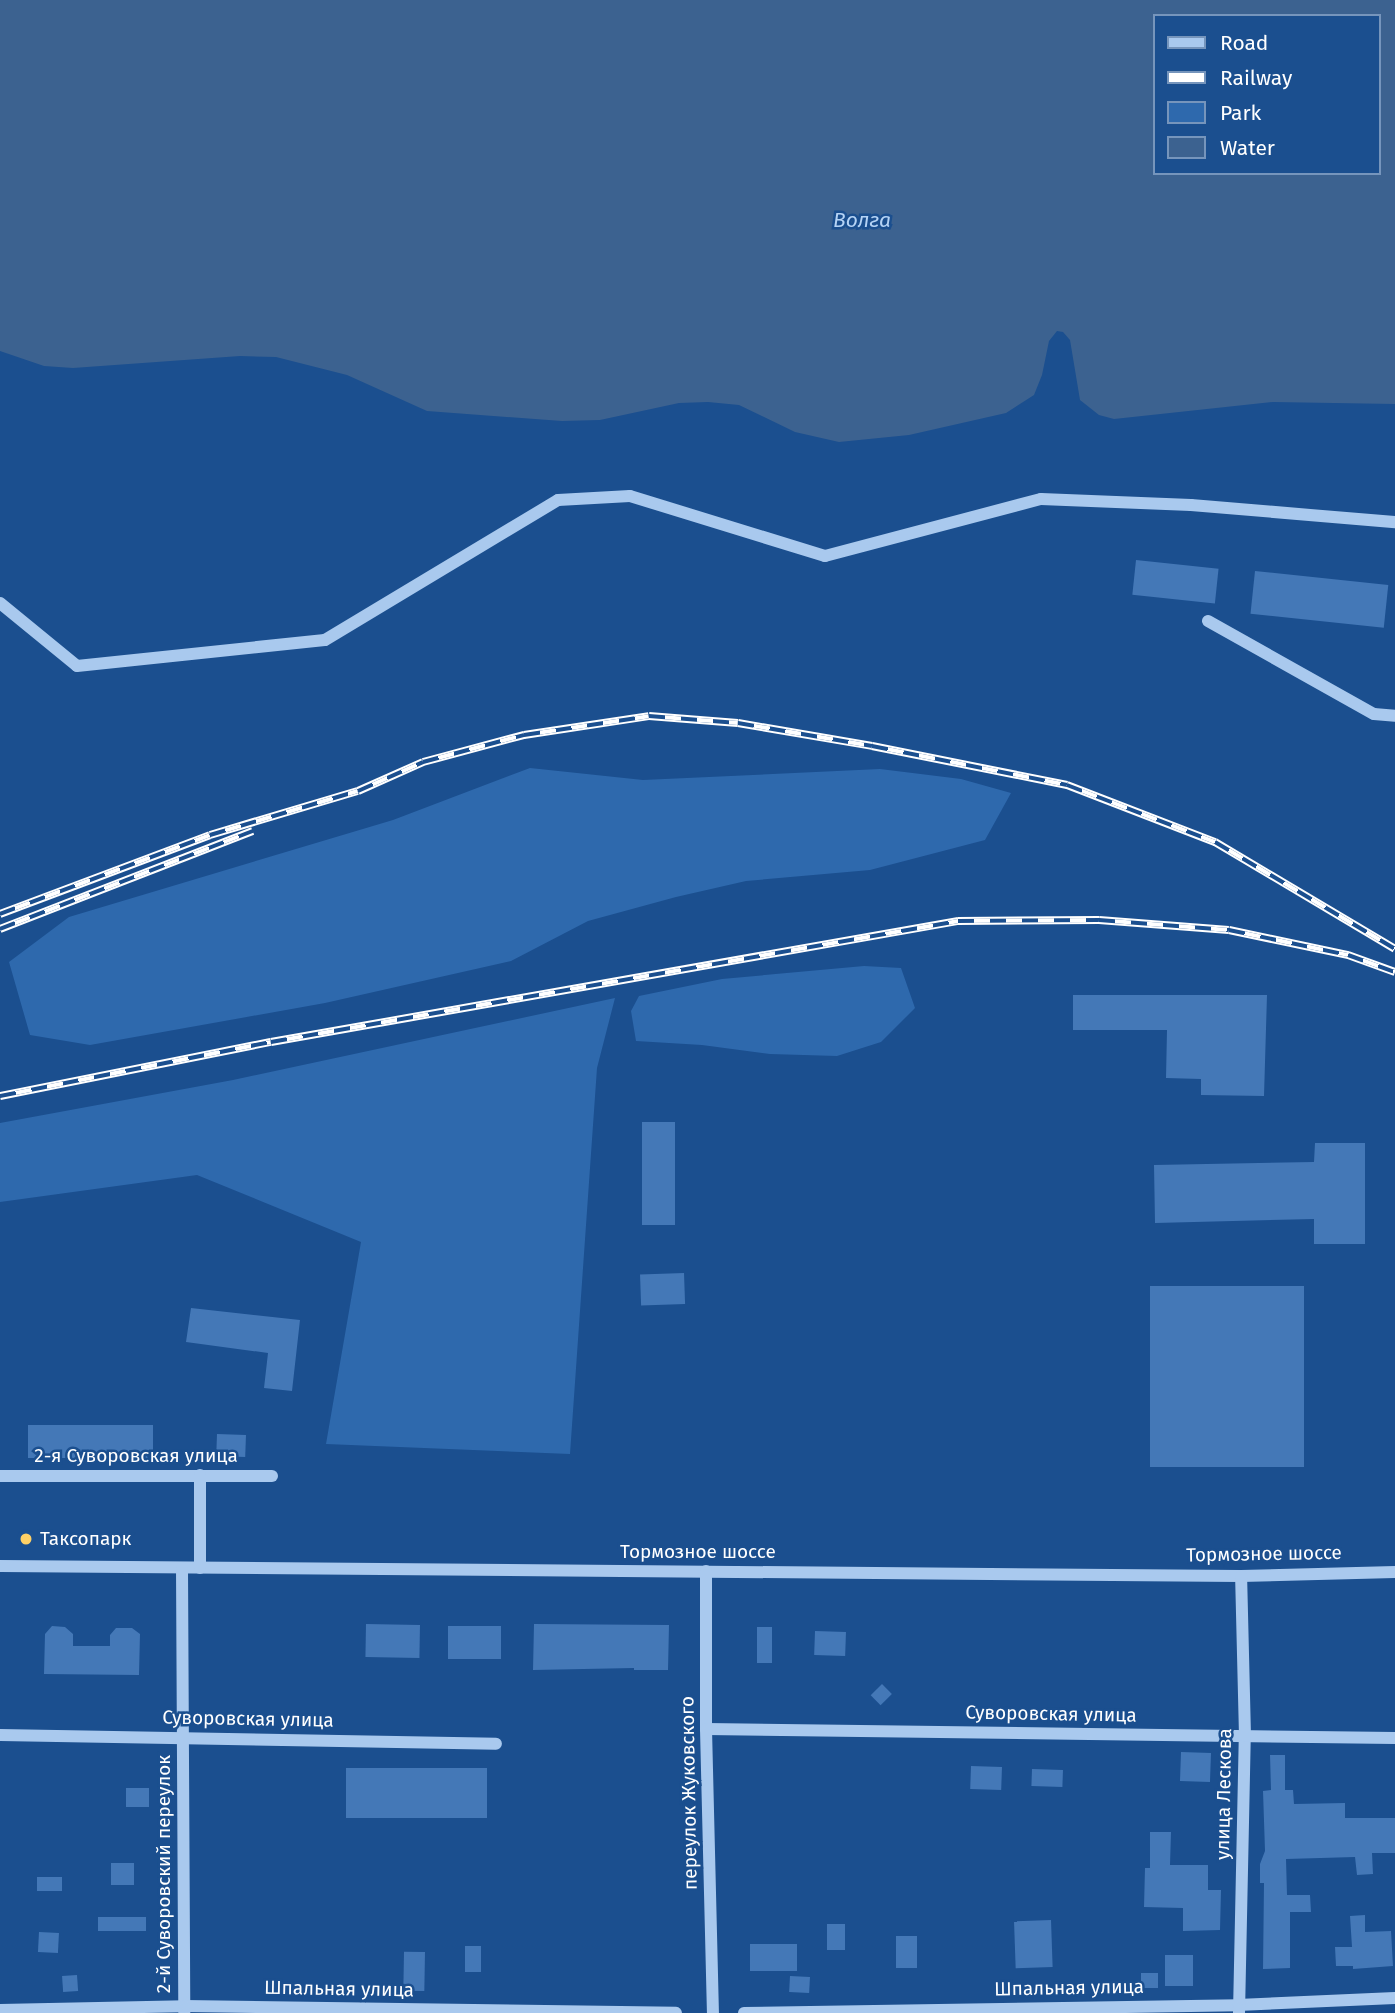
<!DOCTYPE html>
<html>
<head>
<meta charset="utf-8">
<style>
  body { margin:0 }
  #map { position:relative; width:1395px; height:2013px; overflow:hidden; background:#1b4f8f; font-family:"Fira Sans",sans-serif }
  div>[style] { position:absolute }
  .green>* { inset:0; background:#2e69ad }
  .water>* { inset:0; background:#3c6290 }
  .building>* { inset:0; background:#4478b7; transform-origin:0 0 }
  .minor>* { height:12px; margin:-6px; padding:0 6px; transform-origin:6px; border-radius:6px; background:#a9c9ee }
  .rail>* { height:8px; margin-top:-4px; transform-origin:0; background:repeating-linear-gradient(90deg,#1b4f8f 0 16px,#fff 0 32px); box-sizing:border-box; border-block:2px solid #fff }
  .dots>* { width:19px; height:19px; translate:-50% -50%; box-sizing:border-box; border:4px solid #1b4f8f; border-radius:50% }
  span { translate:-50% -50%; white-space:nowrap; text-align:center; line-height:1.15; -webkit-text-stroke:5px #1b4f8f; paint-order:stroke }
  .street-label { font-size:19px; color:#fff }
  .poi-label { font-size:19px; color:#fff }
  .left { translate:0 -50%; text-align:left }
  .water-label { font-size:21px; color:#b5d3f5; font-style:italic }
  .legend { position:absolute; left:1153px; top:14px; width:228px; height:161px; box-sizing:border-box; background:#1b4f8f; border:2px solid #7695bc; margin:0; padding:9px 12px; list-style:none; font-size:21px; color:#fff }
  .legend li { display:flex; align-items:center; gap:14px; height:35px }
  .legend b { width:35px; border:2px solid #7695bc }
</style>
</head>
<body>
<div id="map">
  <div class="green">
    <i style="clip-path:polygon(530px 768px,643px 780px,880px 769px,961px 779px,1011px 793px,985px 840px,870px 870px,746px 881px,676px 897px,588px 921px,511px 961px,325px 1003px,90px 1045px,30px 1035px,9px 962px,69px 917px,393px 820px)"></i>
    <i style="clip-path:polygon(864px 966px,901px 968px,915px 1008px,881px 1042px,837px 1056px,770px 1054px,702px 1045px,636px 1041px,631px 1011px,639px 996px,722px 979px)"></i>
    <i style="clip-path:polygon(615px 998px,597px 1068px,570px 1454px,326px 1444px,361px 1242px,197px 1175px,0 1202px,0 1123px,233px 1080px)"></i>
  </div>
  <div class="water">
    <i style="clip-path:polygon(evenodd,0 0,1395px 0,1395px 404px,1273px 402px,1114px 419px,1099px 415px,1080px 400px,1070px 340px,1063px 332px,1057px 331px,1049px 341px,1042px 375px,1034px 395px,1006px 413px,909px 435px,839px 442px,795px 432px,739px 405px,708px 402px,679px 403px,600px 420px,562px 421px,427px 411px,347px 375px,276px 357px,240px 356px,73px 368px,44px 366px,0 351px,0 0,1155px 16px,1379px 16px,1379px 173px,1155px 173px,1155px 16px)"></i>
  </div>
  <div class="building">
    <i style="left:1136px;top:560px;width:83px;height:35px;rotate:6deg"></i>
    <i style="left:1255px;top:571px;width:134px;height:43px;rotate:6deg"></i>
    <i style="clip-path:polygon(1073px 995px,1267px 995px,1264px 1096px,1201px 1095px,1201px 1079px,1166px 1078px,1167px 1030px,1073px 1030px)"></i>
    <i style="left:642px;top:1122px;width:33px;height:103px"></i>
    <i style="clip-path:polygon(1315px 1143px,1365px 1143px,1365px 1244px,1314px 1244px,1314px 1219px,1155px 1223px,1154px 1165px,1314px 1162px)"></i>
    <i style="left:684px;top:1273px;width:31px;height:44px;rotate:88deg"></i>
    <i style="left:1304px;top:1286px;width:181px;height:154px;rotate:90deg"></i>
    <i style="clip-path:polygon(191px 1308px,300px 1320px,292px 1391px,264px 1388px,268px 1353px,186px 1342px)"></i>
    <i style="left:28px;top:1425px;width:125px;height:33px"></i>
    <i style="left:217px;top:1434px;width:29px;height:22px;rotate:2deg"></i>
    <i style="left:366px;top:1624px;width:54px;height:33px;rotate:1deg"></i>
    <i style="clip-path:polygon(534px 1624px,669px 1625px,668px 1670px,634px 1670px,634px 1668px,533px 1670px)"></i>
    <i style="clip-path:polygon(52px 1626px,65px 1627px,73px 1634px,73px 1646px,110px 1646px,110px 1635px,116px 1628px,132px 1628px,140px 1634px,139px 1675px,44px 1674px,45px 1634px)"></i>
    <i style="left:448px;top:1626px;width:53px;height:33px"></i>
    <i style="left:757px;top:1627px;width:15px;height:36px"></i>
    <i style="left:815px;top:1631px;width:31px;height:24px;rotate:2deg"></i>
    <i style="left:882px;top:1684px;width:14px;height:16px;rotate:45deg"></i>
    <i style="left:1181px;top:1752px;width:30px;height:29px;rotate:2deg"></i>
    <i style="clip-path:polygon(1270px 1755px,1285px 1755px,1285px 1790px,1293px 1790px,1294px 1804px,1345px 1803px,1345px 1818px,1395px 1818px,1395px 1853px,1372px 1853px,1373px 1874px,1357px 1875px,1355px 1857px,1286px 1859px,1287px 1895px,1310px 1895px,1311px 1912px,1290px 1912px,1290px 1968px,1263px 1969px,1264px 1883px,1260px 1883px,1260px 1864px,1265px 1851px,1263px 1791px,1271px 1790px)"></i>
    <i style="left:971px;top:1766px;width:31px;height:23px;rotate:2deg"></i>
    <i style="left:346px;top:1768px;width:141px;height:50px"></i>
    <i style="left:1032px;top:1769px;width:31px;height:17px;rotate:2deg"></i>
    <i style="left:149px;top:1788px;width:19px;height:23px;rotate:90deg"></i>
    <i style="clip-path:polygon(1150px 1832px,1171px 1832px,1170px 1865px,1208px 1865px,1208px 1890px,1221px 1890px,1220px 1930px,1183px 1931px,1183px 1908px,1144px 1907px,1145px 1868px,1150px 1868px)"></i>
    <i style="left:134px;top:1863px;width:22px;height:23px;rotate:90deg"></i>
    <i style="left:62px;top:1877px;width:14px;height:25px;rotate:90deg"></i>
    <i style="clip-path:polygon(1365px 1915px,1365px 1932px,1391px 1931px,1393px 1966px,1353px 1969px,1353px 1966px,1336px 1966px,1335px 1947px,1352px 1947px,1350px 1916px)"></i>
    <i style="left:146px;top:1917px;width:14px;height:48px;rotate:90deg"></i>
    <i style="left:1051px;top:1920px;width:47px;height:37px;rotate:88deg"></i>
    <i style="left:827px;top:1924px;width:18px;height:26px"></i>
    <i style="left:39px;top:1932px;width:20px;height:20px;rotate:3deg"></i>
    <i style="left:896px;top:1936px;width:21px;height:32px"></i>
    <i style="left:750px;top:1944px;width:47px;height:27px"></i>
    <i style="left:465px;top:1946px;width:16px;height:26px"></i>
    <i style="left:425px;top:1952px;width:39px;height:21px;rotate:91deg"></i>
    <i style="left:1165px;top:1955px;width:28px;height:31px"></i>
    <i style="left:1141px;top:1973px;width:17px;height:15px"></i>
    <i style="left:77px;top:1975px;width:16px;height:15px;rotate:86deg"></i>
    <i style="left:790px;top:1976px;width:20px;height:16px;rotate:3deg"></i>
  </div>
  <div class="minor">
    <i style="left:0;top:603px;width:99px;rotate:39.3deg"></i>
    <i style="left:77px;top:666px;width:249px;rotate:-6deg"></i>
    <i style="left:325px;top:640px;width:272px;rotate:-31deg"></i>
    <i style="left:558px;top:500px;width:72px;rotate:-3.2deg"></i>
    <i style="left:630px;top:496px;width:204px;rotate:17.1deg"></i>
    <i style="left:825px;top:556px;width:223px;rotate:-14.8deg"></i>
    <i style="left:1041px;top:499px;width:150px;rotate:2.3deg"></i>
    <i style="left:1191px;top:505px;width:205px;rotate:4.8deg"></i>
    <i style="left:1208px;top:621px;width:190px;rotate:29.3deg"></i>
    <i style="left:1374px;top:714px;width:21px;rotate:5deg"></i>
    <i style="left:0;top:1476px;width:272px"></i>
    <i style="left:0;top:1566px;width:1241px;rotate:0.46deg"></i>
    <i style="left:1241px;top:1576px;width:154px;rotate:-1.5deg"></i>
    <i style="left:182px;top:1568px;width:445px;rotate:89.7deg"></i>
    <i style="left:200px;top:1568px;width:93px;rotate:-90deg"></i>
    <i style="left:706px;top:1571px;width:158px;rotate:90deg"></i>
    <i style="left:706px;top:1729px;width:284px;rotate:88.6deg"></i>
    <i style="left:706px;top:1729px;width:689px;rotate:0.75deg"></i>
    <i style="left:0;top:1735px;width:496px;rotate:1deg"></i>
    <i style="left:0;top:2010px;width:184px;rotate:-1.2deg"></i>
    <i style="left:184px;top:2006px;width:492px;rotate:0.8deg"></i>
    <i style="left:744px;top:2013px;width:494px;rotate:-0.9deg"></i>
    <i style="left:1238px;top:2005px;width:157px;rotate:-2.6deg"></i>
    <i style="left:1239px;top:2013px;width:277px;rotate:-88.8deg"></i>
    <i style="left:1245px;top:1736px;width:160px;rotate:-91.4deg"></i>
  </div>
  <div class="rail">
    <i style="left:0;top:914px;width:224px;rotate:-20.6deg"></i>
    <i style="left:210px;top:835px;width:154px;rotate:-16.6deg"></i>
    <i style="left:358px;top:791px;width:71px;rotate:-24deg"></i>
    <i style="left:423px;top:762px;width:105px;rotate:-15deg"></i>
    <i style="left:524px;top:735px;width:126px;rotate:-8.6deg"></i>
    <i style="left:649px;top:716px;width:89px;rotate:4.5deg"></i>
    <i style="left:738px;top:723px;width:136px;rotate:9.7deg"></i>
    <i style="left:872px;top:746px;width:199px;rotate:11.3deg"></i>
    <i style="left:1067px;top:785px;width:159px;rotate:21.1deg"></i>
    <i style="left:1215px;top:842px;width:209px;rotate:30.7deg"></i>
    <i style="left:0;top:929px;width:271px;rotate:-21.2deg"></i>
    <i style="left:0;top:1096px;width:276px;rotate:-11.3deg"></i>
    <i style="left:271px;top:1042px;width:698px;rotate:-9.99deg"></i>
    <i style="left:958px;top:921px;width:141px;rotate:-0.4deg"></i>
    <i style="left:1099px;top:920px;width:130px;rotate:4.4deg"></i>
    <i style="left:1229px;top:930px;width:122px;rotate:11.9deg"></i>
    <i style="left:1348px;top:955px;width:50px;rotate:19.9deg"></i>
  </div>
  <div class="dots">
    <i style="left:26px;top:1539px;background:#ffd166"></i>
  </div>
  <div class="street-label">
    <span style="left:136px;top:1456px">2-я Суворовская улица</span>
    <span style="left:698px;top:1552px">Тормозное шоссе</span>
    <span style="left:1264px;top:1554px;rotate:-1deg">Тормозное шоссе</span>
    <span style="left:1051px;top:1714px;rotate:1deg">Суворовская улица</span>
    <span style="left:248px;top:1719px;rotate:1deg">Суворовская улица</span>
    <span style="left:689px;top:1793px;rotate:-91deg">переулок Жуковского</span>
    <span style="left:1224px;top:1794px;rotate:-89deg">улица Лескова</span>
    <span style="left:164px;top:1874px;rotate:-90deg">2-й Суворовский переулок</span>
    <span style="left:1069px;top:1988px;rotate:-1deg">Шпальная улица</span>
    <span style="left:339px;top:1989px;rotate:1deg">Шпальная улица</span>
  </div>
  <div class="poi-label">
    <span class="left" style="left:40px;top:1539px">Таксопарк</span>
  </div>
  <div class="water-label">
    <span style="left:862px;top:220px">Волга</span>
  </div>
  <ul class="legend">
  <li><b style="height:9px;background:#a9c9ee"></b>Road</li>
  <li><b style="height:9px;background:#fff"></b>Railway</li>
  <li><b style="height:19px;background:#2e69ad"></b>Park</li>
  <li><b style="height:19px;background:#3c6290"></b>Water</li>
  </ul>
</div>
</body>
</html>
